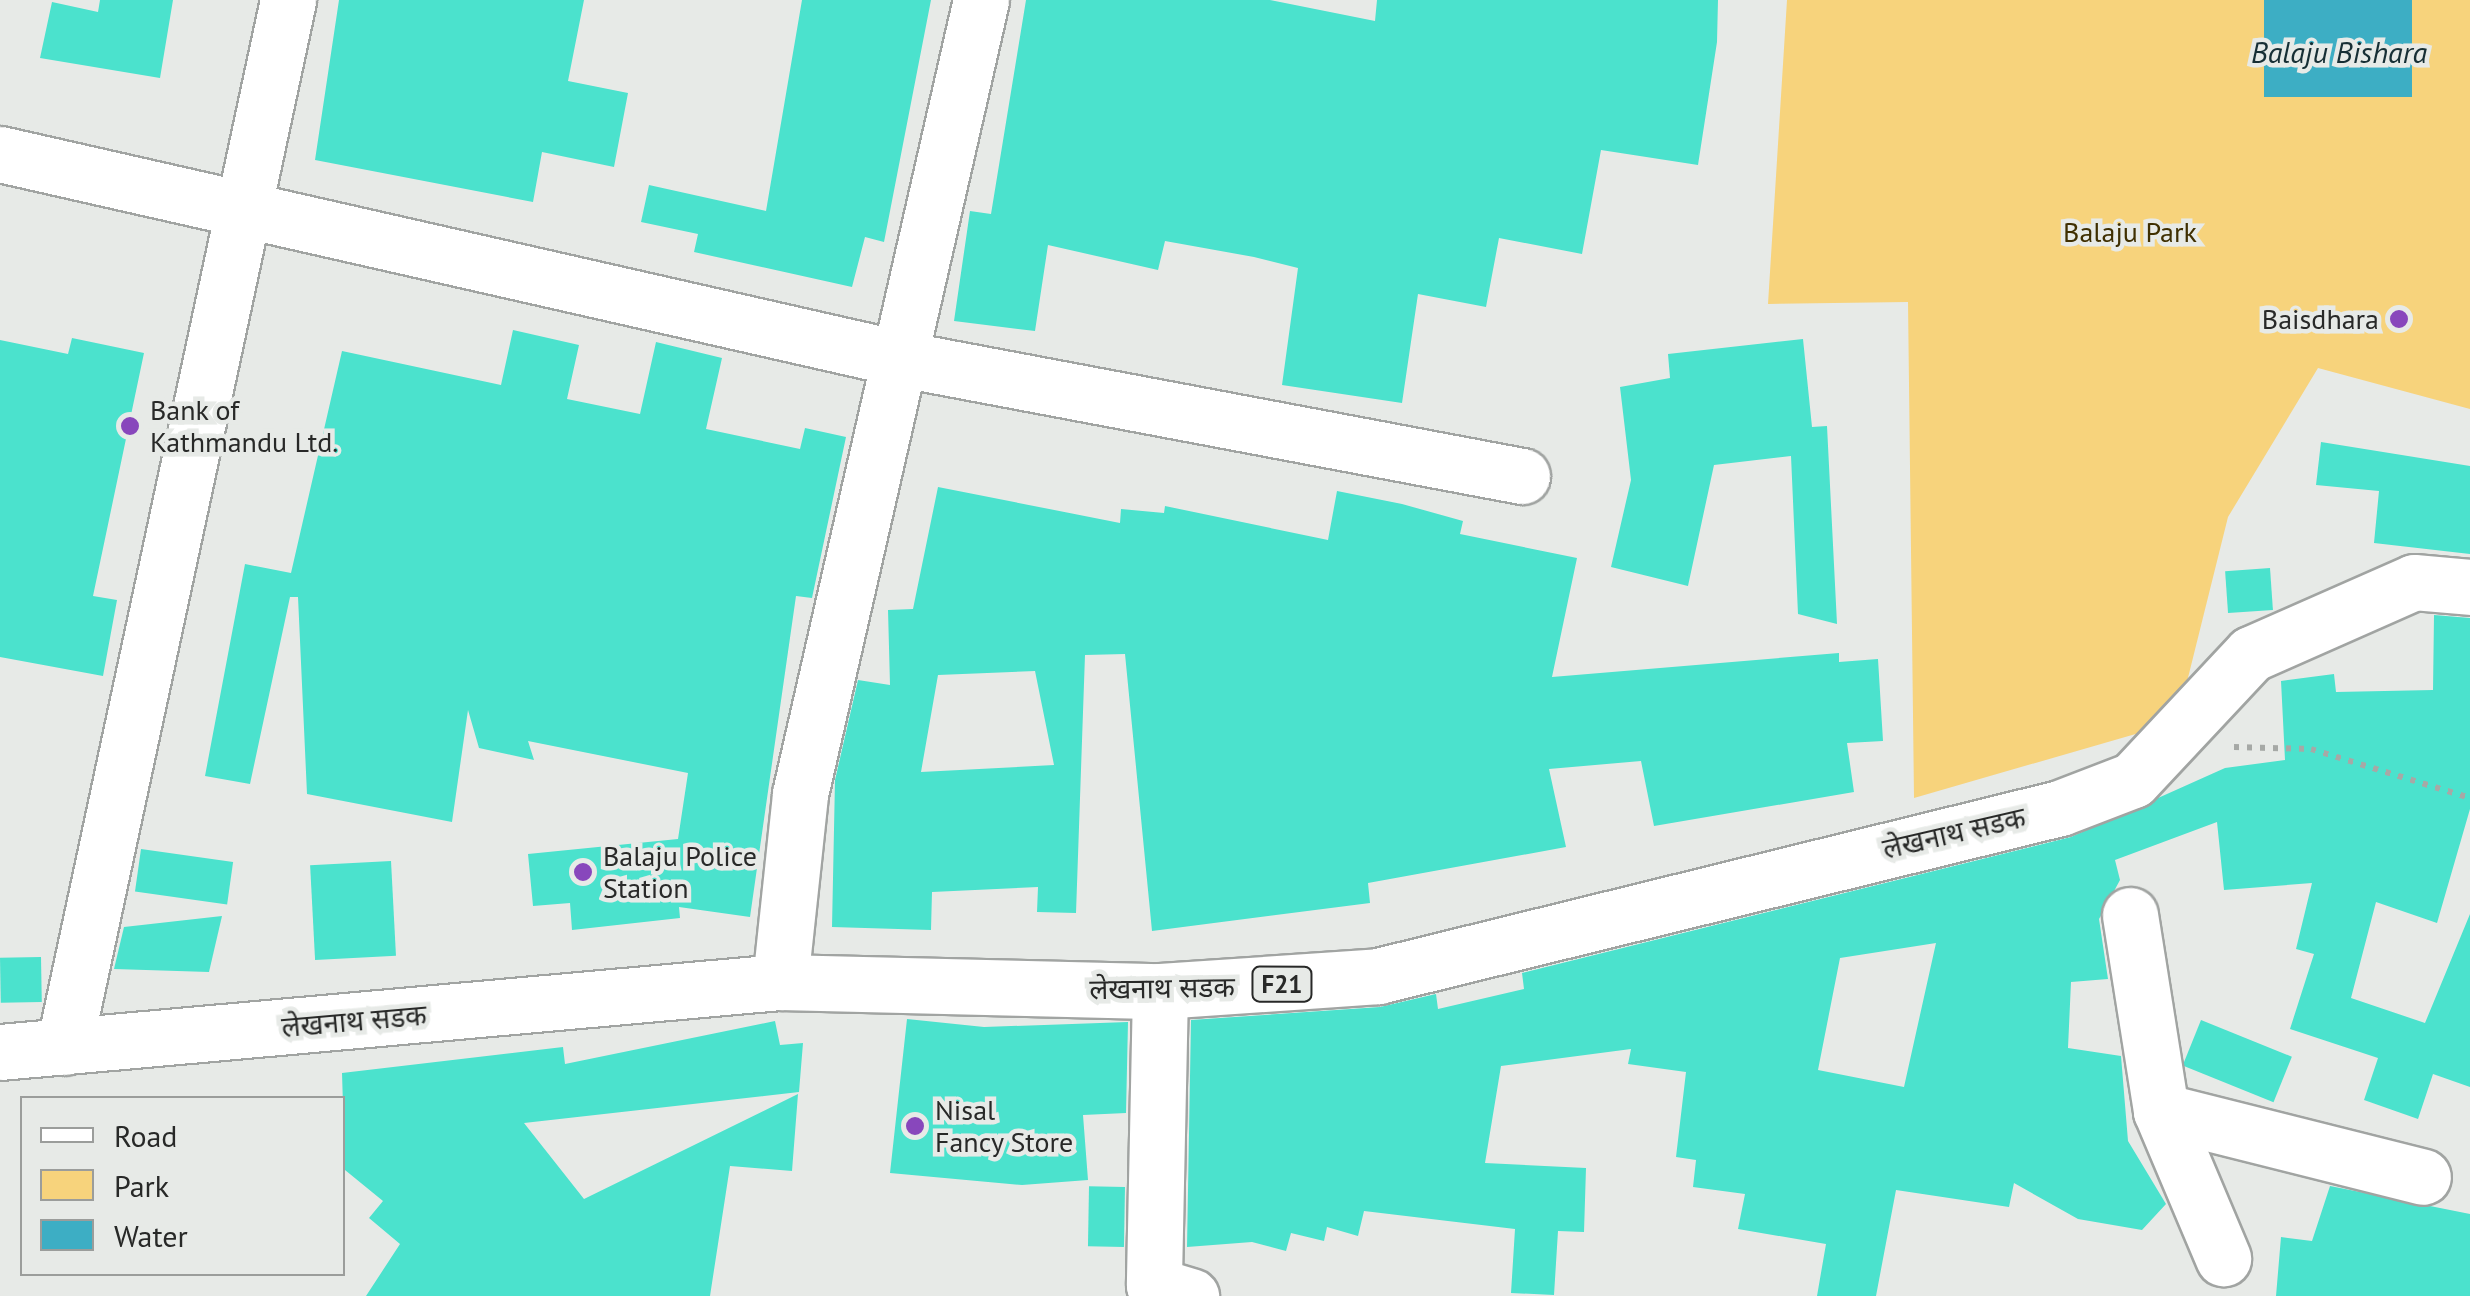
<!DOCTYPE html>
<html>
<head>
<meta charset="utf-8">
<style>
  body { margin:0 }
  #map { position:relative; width:2470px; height:1296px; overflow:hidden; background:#e7eae7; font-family:"PT Sans","Noto Sans Devanagari",sans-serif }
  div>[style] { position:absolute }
  .green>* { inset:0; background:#f7d37c }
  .water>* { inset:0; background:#3daec4; transform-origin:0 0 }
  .building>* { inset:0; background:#4be2cd; transform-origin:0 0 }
  .path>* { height:6px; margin-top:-3px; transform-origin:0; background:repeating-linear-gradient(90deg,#a6a9a6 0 5px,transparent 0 13px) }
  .roads { filter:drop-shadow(2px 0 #a1a4a2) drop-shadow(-2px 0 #a1a4a2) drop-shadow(0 2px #a1a4a2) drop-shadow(0 -2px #a1a4a2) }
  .street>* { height:55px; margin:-27.5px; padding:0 27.5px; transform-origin:27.5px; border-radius:27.5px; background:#fff }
  .secondary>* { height:55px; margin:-27.5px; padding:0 27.5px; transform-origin:27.5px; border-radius:27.5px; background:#fff }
  .primary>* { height:55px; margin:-27.5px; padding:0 27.5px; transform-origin:27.5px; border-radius:27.5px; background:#fff }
  .dots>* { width:28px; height:28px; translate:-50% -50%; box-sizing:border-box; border:5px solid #e7eae7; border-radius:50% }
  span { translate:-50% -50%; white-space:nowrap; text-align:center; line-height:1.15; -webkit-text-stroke:9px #e7eae7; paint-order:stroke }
  .shield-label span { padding:2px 8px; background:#e7eae7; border:2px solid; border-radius:8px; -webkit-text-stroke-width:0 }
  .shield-label { font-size:25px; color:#282928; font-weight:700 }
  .park-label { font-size:28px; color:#3f2f01 }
  .poi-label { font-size:28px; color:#282928 }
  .right { translate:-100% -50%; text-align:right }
  .left { translate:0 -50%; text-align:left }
  .street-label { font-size:28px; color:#282928 }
  .water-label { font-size:30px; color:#172f35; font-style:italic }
  .legend { position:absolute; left:20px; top:1096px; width:325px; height:180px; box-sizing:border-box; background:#e7eae7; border:2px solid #9b9d9b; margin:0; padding:12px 18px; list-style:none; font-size:30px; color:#282928 }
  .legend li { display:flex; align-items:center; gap:20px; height:50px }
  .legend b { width:50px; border:2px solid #9b9d9b }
</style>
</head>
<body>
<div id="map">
  <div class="green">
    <i style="clip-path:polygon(1787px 0,2470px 0,2470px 409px,2318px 368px,2228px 517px,2177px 722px,1914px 798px,1908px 302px,1768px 304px)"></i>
  </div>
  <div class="water">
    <i style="left:2264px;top:0;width:148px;height:97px"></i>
  </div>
  <div class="building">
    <i style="clip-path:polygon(100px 0,173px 0,160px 78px,40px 58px,52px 2px,98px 12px)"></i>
    <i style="clip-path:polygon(339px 0,584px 0,568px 81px,628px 93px,614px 167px,542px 152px,533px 202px,315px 160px)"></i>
    <i style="clip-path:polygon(802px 0,931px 0,884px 242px,865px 237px,852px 287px,694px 252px,698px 234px,641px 222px,649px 185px,766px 211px)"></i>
    <i style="clip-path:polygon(1026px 0,1270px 0,1375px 21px,1377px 0,1718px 0,1717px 42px,1698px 165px,1601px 150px,1582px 254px,1499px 238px,1486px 307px,1418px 294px,1402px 403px,1282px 385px,1298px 268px,1254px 257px,1165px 241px,1158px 270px,1048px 245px,1035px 331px,954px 321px,970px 211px,991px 214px)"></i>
    <i style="clip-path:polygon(513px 330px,579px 345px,567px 399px,640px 414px,656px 342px,722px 358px,706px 429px,800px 449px,805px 428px,846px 437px,812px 598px,796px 596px,750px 917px,679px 907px,680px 918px,572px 930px,570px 903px,533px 906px,528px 854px,678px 839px,688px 773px,528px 741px,534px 760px,479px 748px,468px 710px,452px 822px,307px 794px,298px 597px,290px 597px,250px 784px,205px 776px,245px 564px,291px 573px,342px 351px,501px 385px)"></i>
    <i style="clip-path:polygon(72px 338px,144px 353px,93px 596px,117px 600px,103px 676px,0 657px,0 340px,68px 354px)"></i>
    <i style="clip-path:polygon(1803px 339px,1812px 427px,1827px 426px,1837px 624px,1798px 614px,1791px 456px,1714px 465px,1688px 586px,1611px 567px,1631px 480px,1620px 387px,1670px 378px,1668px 354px)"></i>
    <i style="clip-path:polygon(2321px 442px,2470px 466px,2470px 554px,2374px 543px,2379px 491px,2316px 485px)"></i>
    <i style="clip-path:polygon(evenodd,938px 487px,1120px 523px,1121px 509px,1164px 513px,1165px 506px,1328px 540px,1337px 491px,1402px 504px,1463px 521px,1460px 534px,1577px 558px,1552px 677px,1839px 653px,1839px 662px,1878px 659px,1883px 741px,1847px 743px,1854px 792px,1654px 826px,1641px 761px,1549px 769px,1566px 847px,1368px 883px,1370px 903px,1152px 931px,1125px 654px,1085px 655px,1076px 913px,1037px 912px,1038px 887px,932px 892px,931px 930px,832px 927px,835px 780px,858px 680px,890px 685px,888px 610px,913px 609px,938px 487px,1035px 671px,1054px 765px,921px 772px,938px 675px,1035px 671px)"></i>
    <i style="left:2270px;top:568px;width:42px;height:45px;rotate:86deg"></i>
    <i style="clip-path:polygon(evenodd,2434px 615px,2470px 618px,2470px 809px,2437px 923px,2376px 902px,2351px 998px,2425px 1023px,2470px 914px,2470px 1087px,2433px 1074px,2418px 1119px,2364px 1100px,2378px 1058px,2290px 1029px,2314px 954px,2296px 949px,2312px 883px,2224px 890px,2217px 822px,2115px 860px,2120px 880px,2099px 919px,2108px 979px,2071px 982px,2068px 1048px,2121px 1056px,2128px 1141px,2166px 1204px,2142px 1230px,2078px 1219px,2014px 1183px,2009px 1207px,1896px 1190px,1876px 1296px,1817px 1296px,1826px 1244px,1738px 1229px,1745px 1194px,1693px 1187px,1696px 1160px,1676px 1157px,1686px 1072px,1628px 1064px,1631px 1049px,1501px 1066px,1485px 1163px,1586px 1168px,1584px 1232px,1558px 1231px,1554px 1295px,1511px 1293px,1515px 1229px,1364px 1211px,1358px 1236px,1327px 1227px,1324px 1241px,1291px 1233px,1286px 1251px,1252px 1242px,1187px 1247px,1191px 1020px,1380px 1007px,1436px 994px,1438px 1009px,1524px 989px,1522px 973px,2071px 837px,2225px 768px,2285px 760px,2281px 681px,2334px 674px,2336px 692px,2433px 690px,2434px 615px,1936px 943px,1904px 1087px,1818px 1070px,1840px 958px,1936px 943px)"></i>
    <i style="left:141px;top:849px;width:93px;height:43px;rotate:8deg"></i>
    <i style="left:391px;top:861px;width:95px;height:81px;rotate:87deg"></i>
    <i style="clip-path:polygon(222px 916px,209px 972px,114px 969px,124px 927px)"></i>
    <i style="left:41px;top:957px;width:45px;height:41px;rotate:89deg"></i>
    <i style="clip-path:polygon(907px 1019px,984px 1027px,1128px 1022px,1126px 1113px,1083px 1115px,1088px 1180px,1022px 1185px,890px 1173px)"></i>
    <i style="left:2201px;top:1020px;width:98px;height:49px;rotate:22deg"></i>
    <i style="clip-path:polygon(775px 1021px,780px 1045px,803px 1043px,799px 1092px,524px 1123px,584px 1199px,798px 1094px,792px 1171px,730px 1166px,710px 1296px,366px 1296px,400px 1244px,369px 1218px,383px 1201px,345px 1170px,342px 1073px,563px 1047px,565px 1064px)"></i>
    <i style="clip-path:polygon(2330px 1186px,2470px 1214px,2470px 1296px,2276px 1296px,2281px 1237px,2312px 1241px)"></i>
    <i style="left:1125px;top:1187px;width:60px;height:36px;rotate:91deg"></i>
  </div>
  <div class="path">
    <i style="left:2234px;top:747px;width:77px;rotate:1.5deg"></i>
    <i style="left:2311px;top:749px;width:166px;rotate:17.1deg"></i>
  </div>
  <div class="roads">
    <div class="street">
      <i style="left:0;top:154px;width:925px;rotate:12.8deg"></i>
      <i style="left:902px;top:359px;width:631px;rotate:10.69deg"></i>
      <i style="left:2130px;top:915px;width:198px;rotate:81deg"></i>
      <i style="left:2161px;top:1111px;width:270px;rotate:14.1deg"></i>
      <i style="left:1160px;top:991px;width:294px;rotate:91.2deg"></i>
      <i style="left:1154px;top:1285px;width:39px;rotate:17deg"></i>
      <i style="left:64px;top:1047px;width:1071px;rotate:-77.92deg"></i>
      <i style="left:2161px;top:1111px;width:160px;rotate:67.1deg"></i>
    </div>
    <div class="secondary">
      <i style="left:780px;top:982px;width:189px;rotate:-83.9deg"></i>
      <i style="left:800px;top:794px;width:814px;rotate:-77.16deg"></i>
    </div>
    <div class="primary">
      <i style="left:0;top:1052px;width:783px;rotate:-5.13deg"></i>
      <i style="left:780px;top:982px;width:380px;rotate:1.4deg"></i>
      <i style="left:1160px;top:991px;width:219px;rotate:-3.9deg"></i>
      <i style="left:1378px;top:976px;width:702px;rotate:-13.84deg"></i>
      <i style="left:2060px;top:808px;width:78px;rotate:-21deg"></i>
      <i style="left:2133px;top:780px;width:173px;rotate:-46.9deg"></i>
      <i style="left:2251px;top:654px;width:178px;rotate:-23.8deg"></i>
      <i style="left:2414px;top:582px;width:56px;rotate:5.1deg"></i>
    </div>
  </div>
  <div class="dots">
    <i style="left:2399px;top:319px;background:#8847bc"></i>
    <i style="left:130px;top:426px;background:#8847bc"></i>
    <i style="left:583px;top:872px;background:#8847bc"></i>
    <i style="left:915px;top:1126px;background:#8847bc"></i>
  </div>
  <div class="shield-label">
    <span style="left:1282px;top:984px">F21</span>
  </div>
  <div class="park-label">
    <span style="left:2130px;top:232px">Balaju Park</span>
  </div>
  <div class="poi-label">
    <span class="right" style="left:2379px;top:319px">Baisdhara</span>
    <span class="left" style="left:150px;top:426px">Bank of<br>Kathmandu Ltd.</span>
    <span class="left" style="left:603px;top:872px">Balaju Police<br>Station</span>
    <span class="left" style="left:935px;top:1126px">Nisal<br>Fancy Store</span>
  </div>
  <div class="street-label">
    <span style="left:1954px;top:833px;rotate:-13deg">लेखनाथ सडक</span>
    <span style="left:1162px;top:988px;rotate:-1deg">लेखनाथ सडक</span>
    <span style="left:354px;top:1021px;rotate:-5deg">लेखनाथ सडक</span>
  </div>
  <div class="water-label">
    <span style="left:2339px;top:52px">Balaju Bishara</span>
  </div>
  <ul class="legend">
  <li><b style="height:12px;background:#fff"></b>Road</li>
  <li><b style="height:28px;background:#f7d37c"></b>Park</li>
  <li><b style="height:28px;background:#3daec4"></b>Water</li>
  </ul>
</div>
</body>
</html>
